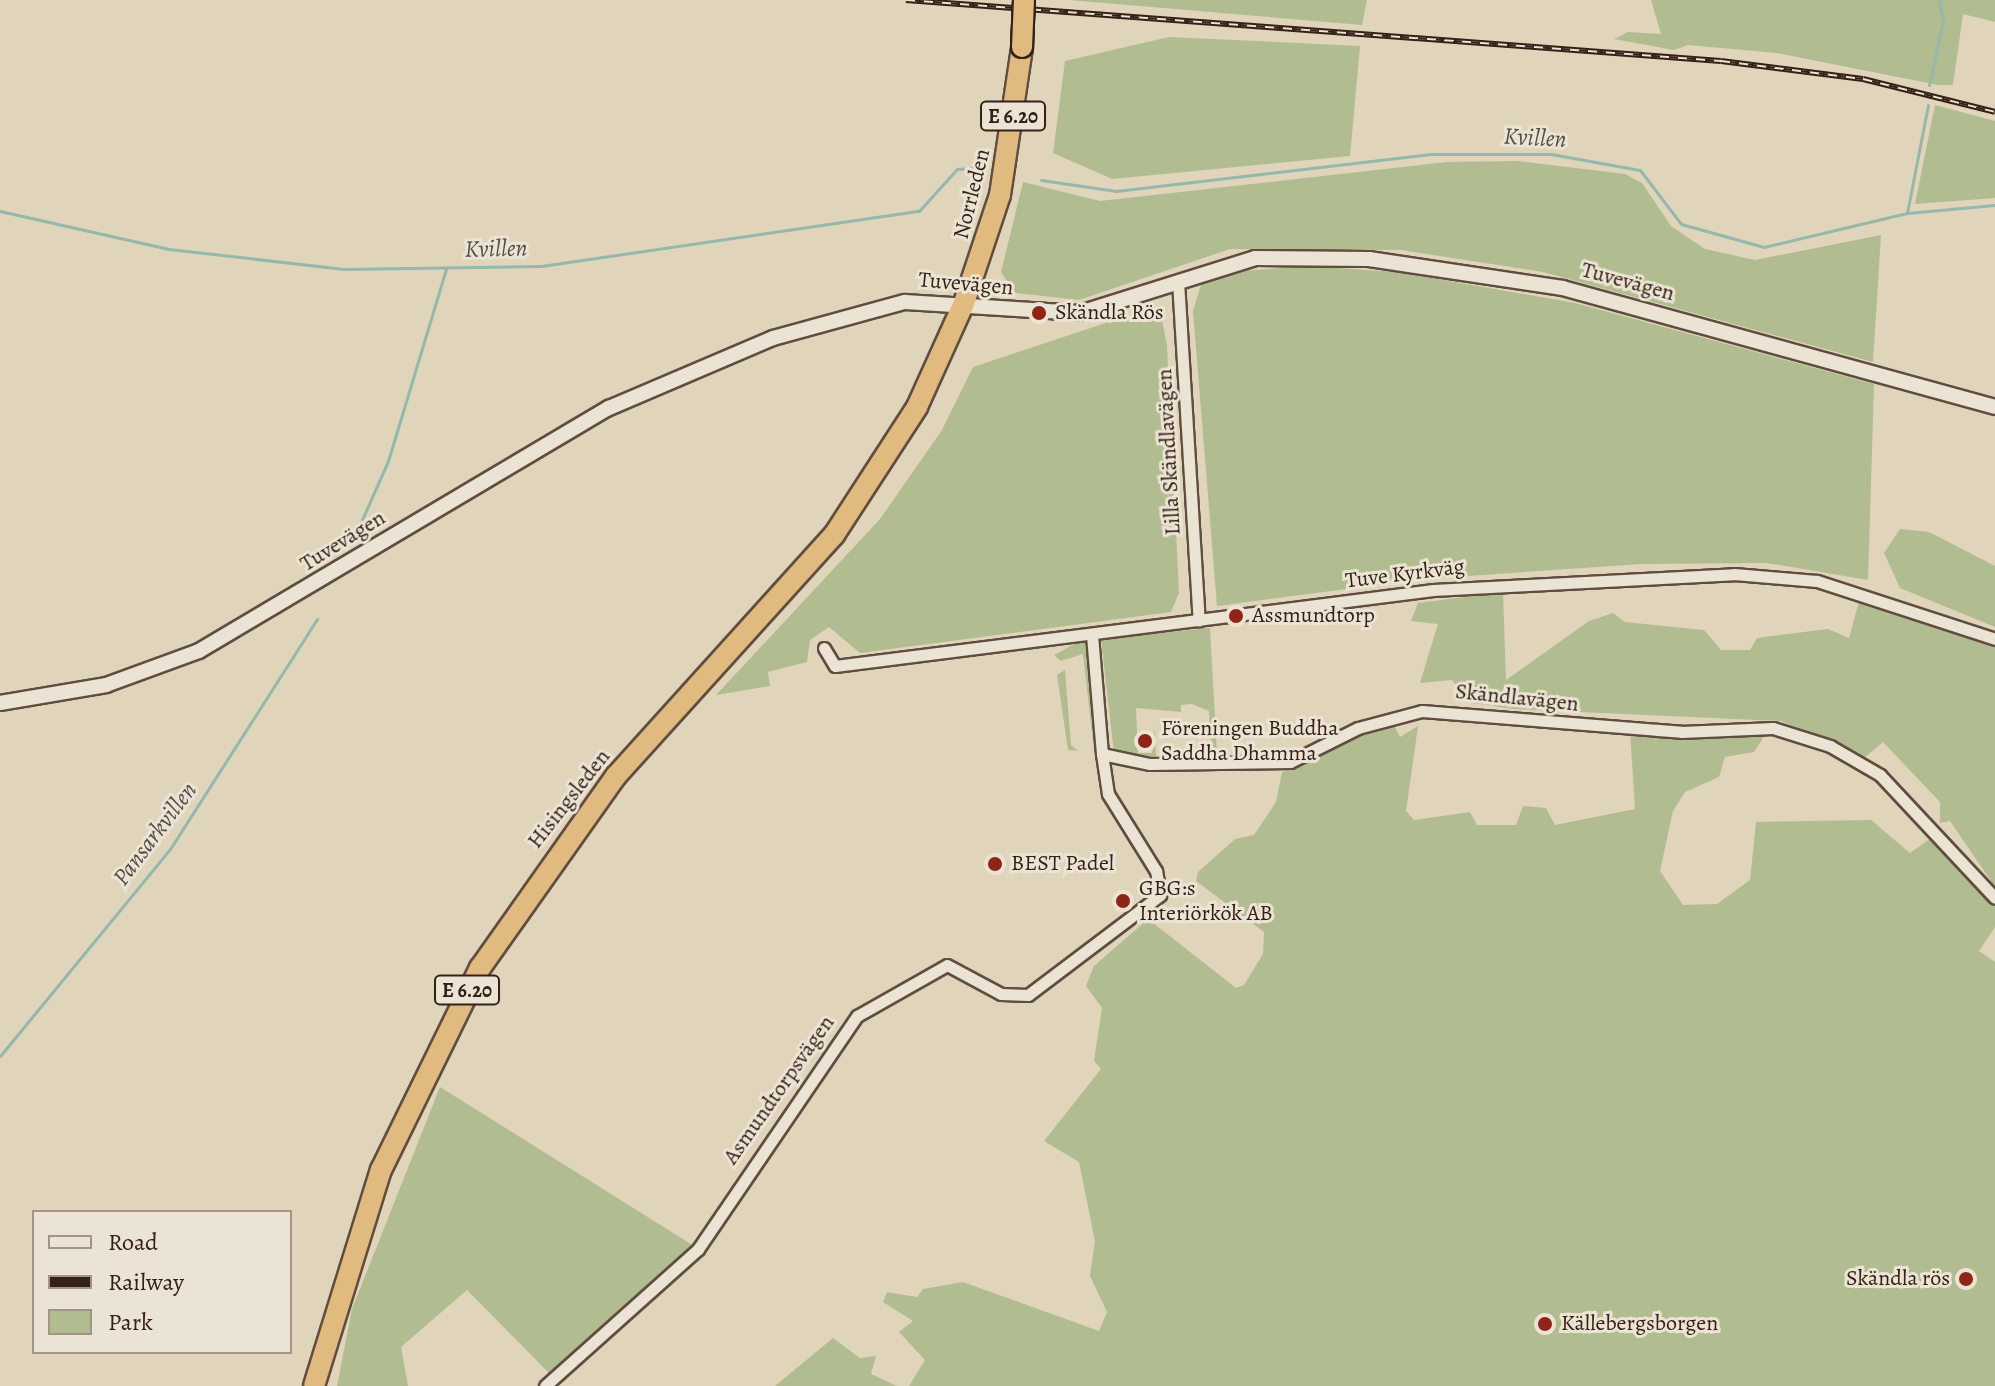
<!DOCTYPE html>
<html>
<head>
<meta charset="utf-8">
<style>
  body { margin:0 }
  #map { position:relative; width:1995px; height:1386px; overflow:hidden; background:#e0d4bb; font-family:Alegreya,serif }
  div>[style] { position:absolute }
  .green>* { inset:0; background:#b1bd91 }
  .stream>* { height:3px; margin:-1.5px; padding:0 1.5px; transform-origin:1.5px; border-radius:1.5px; background:#94b8ac }
  .roads { filter:drop-shadow(2px 0 #604d40) drop-shadow(-2px 0 #604d40) drop-shadow(0 2px #604d40) drop-shadow(0 -2px #604d40) }
  .street>* { height:11px; margin:-5.5px; padding:0 5.5px; transform-origin:5.5px; border-radius:5.5px; background:#ebe3d3 }
  .secondary>* { height:14px; margin:-7px; padding:0 7px; transform-origin:7px; border-radius:7px; background:#ebe3d3 }
  .highway>* { height:20px; margin:-10px; padding:0 10px; transform-origin:10px; border-radius:10px; background:#e0ba7e }
  .rail>* { height:6px; margin-top:-3px; transform-origin:0; background:repeating-linear-gradient(90deg,#ebe3d3 0 9px,#352017 0 18px); box-sizing:border-box; border-block:2px solid #352017 }
  .bridges { filter:drop-shadow(2px 0 #352017) drop-shadow(-2px 0 #352017) drop-shadow(0 2px #352017) drop-shadow(0 -2px #352017) }
  .highway-bridge>* { height:20px; margin:-10px; padding:0 10px; transform-origin:10px; border-radius:10px; background:#e0ba7e }
  .dots>* { width:22px; height:22px; translate:-50% -50%; box-sizing:border-box; border:4px solid #ebe3d3; border-radius:50% }
  span { translate:-50% -50%; white-space:nowrap; text-align:center; line-height:1.15; -webkit-text-stroke:6px #ebe3d3; paint-order:stroke }
  .shield-label span { padding:2px 6px; background:#ebe3d3; border:2px solid; border-radius:6px; -webkit-text-stroke-width:0 }
  .shield-label { font-size:20px; color:#352017; font-weight:700 }
  .street-label { font-size:22px; color:#352017 }
  .poi-label { font-size:22px; color:#352017 }
  .left { translate:0 -50%; text-align:left }
  .right { translate:-100% -50%; text-align:right }
  .water-label { font-size:24px; color:#524e44; font-style:italic }
  .legend { position:absolute; left:32px; top:1210px; width:260px; height:144px; box-sizing:border-box; background:#ebe3d3; border:2px solid #a29588; margin:0; padding:10px 14px; list-style:none; font-size:24px; color:#352017 }
  .legend li { display:flex; align-items:center; gap:16px; height:40px }
  .legend b { width:40px; border:2px solid #a29588 }
</style>
</head>
<body>
<div id="map">
  <div class="green">
    <i style="clip-path:polygon(1069px 0,1367px 0,1362px 25px)"></i>
    <i style="clip-path:polygon(1651px 0,1995px 0,1995px 22px,1963px 14px,1953px 85px,1938px 85px,1777px 53px,1688px 45px,1674px 50px,1614px 39px,1628px 32px,1661px 34px)"></i>
    <i style="clip-path:polygon(1169px 37px,1360px 46px,1350px 156px,1112px 179px,1053px 153px,1065px 61px)"></i>
    <i style="clip-path:polygon(1935px 105px,1995px 121px,1995px 198px,1915px 204px)"></i>
    <i style="clip-path:polygon(1518px 161px,1625px 174px,1642px 183px,1671px 226px,1705px 249px,1755px 260px,1881px 235px,1873px 362px,1543px 272px,1401px 250px,1230px 249px,1079px 300px,1015px 293px,1001px 272px,1023px 182px,1100px 201px,1447px 162px)"></i>
    <i style="clip-path:polygon(1308px 266px,1397px 272px,1575px 303px,1874px 384px,1868px 580px,1767px 563px,1641px 564px,1423px 579px,1217px 606px,1193px 311px,1201px 285px,1241px 271px)"></i>
    <i style="clip-path:polygon(1151px 308px,1160px 311px,1167px 345px,1179px 593px,1171px 612px,860px 653px,829px 627px,810px 640px,807px 662px,768px 672px,770px 686px,716px 695px,880px 519px,942px 430px,973px 367px)"></i>
    <i style="clip-path:polygon(1900px 529px,1929px 532px,1995px 566px,1995px 627px,1900px 588px,1884px 553px)"></i>
    <i style="clip-path:polygon(1503px 592px,1506px 680px,1589px 621px,1613px 613px,1625px 622px,1704px 630px,1721px 650px,1750px 650px,1757px 638px,1828px 629px,1849px 638px,1860px 598px,1989px 641px,1995px 645px,1995px 887px,1950px 821px,1940px 823px,1940px 802px,1883px 742px,1864px 758px,1781px 721px,1514px 709px,1472px 703px,1452px 680px,1420px 683px,1438px 624px,1411px 621px,1418px 603px)"></i>
    <i style="clip-path:polygon(1210px 628px,1217px 755px,1211px 755px,1209px 711px,1192px 704px,1181px 705px,1181px 712px,1136px 708px,1138px 753px,1152px 753px,1155px 728px,1156px 758px,1114px 753px,1101px 639px)"></i>
    <i style="clip-path:polygon(1080px 641px,1090px 645px,1096px 749px,1094px 750px,1083px 654px,1061px 661px,1054px 655px)"></i>
    <i style="clip-path:polygon(1065px 670px,1071px 745px,1078px 751px,1068px 750px,1057px 675px)"></i>
    <i style="clip-path:polygon(1392px 721px,1400px 737px,1418px 726px,1406px 811px,1414px 820px,1470px 812px,1477px 825px,1516px 825px,1523px 806px,1546px 808px,1555px 825px,1635px 809px,1630px 731px,1717px 739px,1766px 733px,1754px 752px,1725px 757px,1719px 777px,1685px 792px,1673px 811px,1660px 871px,1683px 905px,1717px 904px,1750px 880px,1756px 822px,1871px 820px,1910px 853px,1934px 836px,1995px 906px,1995px 927px,1979px 951px,1995px 962px,1995px 1386px,909px 1386px,925px 1360px,899px 1332px,913px 1321px,883px 1302px,887px 1292px,917px 1297px,923px 1289px,963px 1282px,1099px 1331px,1107px 1312px,1090px 1276px,1095px 1241px,1079px 1162px,1044px 1141px,1101px 1069px,1094px 1061px,1102px 1008px,1086px 986px,1094px 966px,1148px 919px,1236px 988px,1244px 985px,1263px 954px,1264px 932px,1196px 881px,1198px 872px,1235px 839px,1254px 835px,1276px 802px,1282px 772px)"></i>
    <i style="clip-path:polygon(440px 1087px,694px 1246px,549px 1373px,467px 1290px,401px 1347px,408px 1386px,337px 1386px,352px 1309px)"></i>
    <i style="clip-path:polygon(833px 1338px,860px 1358px,876px 1356px,871px 1374px,897px 1386px,775px 1386px)"></i>
  </div>
  <div class="stream">
    <i style="left:1929px;top:85px;width:65px;rotate:-77.5deg"></i>
    <i style="left:1943px;top:22px;width:22px;rotate:-100deg"></i>
    <i style="left:1041px;top:180px;width:76px;rotate:8.3deg"></i>
    <i style="left:1116px;top:191px;width:317px;rotate:-6.7deg"></i>
    <i style="left:1431px;top:154px;width:120px"></i>
    <i style="left:1551px;top:154px;width:90px;rotate:10.2deg"></i>
    <i style="left:1640px;top:170px;width:68px;rotate:52.8deg"></i>
    <i style="left:1681px;top:224px;width:86px;rotate:15.5deg"></i>
    <i style="left:1764px;top:247px;width:147px;rotate:-13.4deg"></i>
    <i style="left:1907px;top:213px;width:88px;rotate:-5.2deg"></i>
    <i style="left:0;top:211px;width:173px;rotate:12.7deg"></i>
    <i style="left:169px;top:249px;width:176px;rotate:6.5deg"></i>
    <i style="left:344px;top:269px;width:197px;rotate:-0.9deg"></i>
    <i style="left:541px;top:266px;width:382px;rotate:-8.3deg"></i>
    <i style="left:919px;top:211px;width:57px;rotate:-47.9deg"></i>
    <i style="left:957px;top:169px;width:16px;rotate:-4deg"></i>
    <i style="left:1907px;top:213px;width:110px;rotate:-79deg"></i>
    <i style="left:353px;top:540px;width:86px;rotate:-66.1deg"></i>
    <i style="left:388px;top:461px;width:201px;rotate:-73.2deg"></i>
    <i style="left:0;top:1056px;width:268px;rotate:-50.6deg"></i>
    <i style="left:170px;top:849px;width:273px;rotate:-57.4deg"></i>
  </div>
  <div class="roads">
    <div class="street">
      <i style="left:1178px;top:281px;width:340px;rotate:86.5deg"></i>
      <i style="left:1092px;top:635px;width:119px;rotate:85.2deg"></i>
      <i style="left:1102px;top:754px;width:49px;rotate:11.8deg"></i>
      <i style="left:1150px;top:764px;width:140px;rotate:-0.8deg"></i>
      <i style="left:1290px;top:762px;width:76px;rotate:-26.6deg"></i>
      <i style="left:1358px;top:728px;width:66px;rotate:-14.9deg"></i>
      <i style="left:1422px;top:711px;width:260px;rotate:4.6deg"></i>
      <i style="left:1681px;top:732px;width:92px;rotate:-2.5deg"></i>
      <i style="left:1773px;top:728px;width:60px;rotate:17.5deg"></i>
      <i style="left:1830px;top:746px;width:58px;rotate:30.1deg"></i>
      <i style="left:1880px;top:775px;width:168px;rotate:46.9deg"></i>
      <i style="left:824px;top:648px;width:21px;rotate:59deg"></i>
      <i style="left:835px;top:666px;width:603px;rotate:-7.24deg"></i>
      <i style="left:1433px;top:590px;width:301px;rotate:-3deg"></i>
      <i style="left:1734px;top:574px;width:83px;rotate:4.8deg"></i>
      <i style="left:1817px;top:581px;width:187px;rotate:18deg"></i>
      <i style="left:545px;top:1386px;width:205px;rotate:-41.8deg"></i>
      <i style="left:698px;top:1249px;width:282px;rotate:-55.7deg"></i>
      <i style="left:857px;top:1016px;width:103px;rotate:-29.5deg"></i>
      <i style="left:947px;top:965px;width:61px;rotate:28.2deg"></i>
      <i style="left:1001px;top:994px;width:27px;rotate:2deg"></i>
      <i style="left:1028px;top:995px;width:166px;rotate:-37.1deg"></i>
      <i style="left:1160px;top:895px;width:24px;rotate:-99deg"></i>
      <i style="left:1156px;top:871px;width:91px;rotate:-121.9deg"></i>
      <i style="left:1108px;top:794px;width:40px;rotate:-98.5deg"></i>
    </div>
    <div class="secondary">
      <i style="left:0;top:703px;width:108px;rotate:-9.6deg"></i>
      <i style="left:106px;top:685px;width:99px;rotate:-20.1deg"></i>
      <i style="left:199px;top:651px;width:477px;rotate:-30.7deg"></i>
      <i style="left:609px;top:408px;width:178px;rotate:-23.1deg"></i>
      <i style="left:773px;top:338px;width:137px;rotate:-15.3deg"></i>
      <i style="left:905px;top:302px;width:175px;rotate:3.6deg"></i>
      <i style="left:1080px;top:313px;width:183px;rotate:-17.4deg"></i>
      <i style="left:1255px;top:258px;width:114px;rotate:0.5deg"></i>
      <i style="left:1369px;top:259px;width:196px;rotate:8.5deg"></i>
      <i style="left:1563px;top:288px;width:448px;rotate:15.4deg"></i>
    </div>
    <div class="highway">
      <i style="left:314px;top:1386px;width:226px;rotate:-72.8deg"></i>
      <i style="left:381px;top:1170px;width:225px;rotate:-63.9deg"></i>
      <i style="left:480px;top:968px;width:235px;rotate:-54.7deg"></i>
      <i style="left:616px;top:776px;width:325px;rotate:-47.9deg"></i>
      <i style="left:834px;top:535px;width:153px;rotate:-57deg"></i>
      <i style="left:917px;top:407px;width:114px;rotate:-65.7deg"></i>
      <i style="left:964px;top:303px;width:114px;rotate:-71.6deg"></i>
      <i style="left:1000px;top:195px;width:150px;rotate:-81.5deg"></i>
    </div>
  </div>
  <div class="rail">
    <i style="left:906px;top:0;width:817px;rotate:4.28deg"></i>
    <i style="left:1721px;top:61px;width:143px;rotate:7.2deg"></i>
    <i style="left:1863px;top:79px;width:136px;rotate:14deg"></i>
  </div>
  <div class="bridges">
    <div class="highway-bridge">
      <i style="left:1022px;top:47px;width:47px;rotate:-87.6deg"></i>
    </div>
  </div>
  <div class="dots">
    <i style="left:1039px;top:313px;background:#8f2418"></i>
    <i style="left:1236px;top:616px;background:#8f2418"></i>
    <i style="left:1145px;top:741px;background:#8f2418"></i>
    <i style="left:995px;top:864px;background:#8f2418"></i>
    <i style="left:1123px;top:901px;background:#8f2418"></i>
    <i style="left:1966px;top:1279px;background:#8f2418"></i>
    <i style="left:1545px;top:1324px;background:#8f2418"></i>
  </div>
  <div class="shield-label">
    <span style="left:1013px;top:116px">E 6.20</span>
    <span style="left:467px;top:990px">E 6.20</span>
  </div>
  <div class="street-label">
    <span style="left:972px;top:194px;rotate:-76deg">Norrleden</span>
    <span style="left:1628px;top:282px;rotate:15deg">Tuvevägen</span>
    <span style="left:966px;top:284px;rotate:5deg">Tuvevägen</span>
    <span style="left:1169px;top:452px;rotate:-93deg">Lilla Skändlavägen</span>
    <span style="left:343px;top:541px;rotate:-32deg">Tuvevägen</span>
    <span style="left:1405px;top:574px;rotate:-7deg">Tuve Kyrkväg</span>
    <span style="left:1517px;top:698px;rotate:6deg">Skändlavägen</span>
    <span style="left:569px;top:799px;rotate:-52deg">Hisingsleden</span>
    <span style="left:779px;top:1090px;rotate:-55deg">Asmundtorpsvägen</span>
  </div>
  <div class="poi-label">
    <span class="left" style="left:1055px;top:313px">Skändla Rös</span>
    <span class="left" style="left:1252px;top:616px">Assmundtorp</span>
    <span class="left" style="left:1161px;top:741px">Föreningen Buddha<br>Saddha Dhamma</span>
    <span class="left" style="left:1011px;top:864px">BEST Padel</span>
    <span class="left" style="left:1139px;top:901px">GBG:s<br>Interiörkök AB</span>
    <span class="right" style="left:1950px;top:1279px">Skändla rös</span>
    <span class="left" style="left:1561px;top:1324px">Källebergsborgen</span>
  </div>
  <div class="water-label">
    <span style="left:1535px;top:138px;rotate:3deg">Kvillen</span>
    <span style="left:496px;top:249px;rotate:-1deg">Kvillen</span>
    <span style="left:155px;top:834px;rotate:-53deg">Pansarkvillen</span>
  </div>
  <ul class="legend">
  <li><b style="height:10px;background:#ebe3d3"></b>Road</li>
  <li><b style="height:10px;background:#352017"></b>Railway</li>
  <li><b style="height:22px;background:#b1bd91"></b>Park</li>
  </ul>
</div>
</body>
</html>
